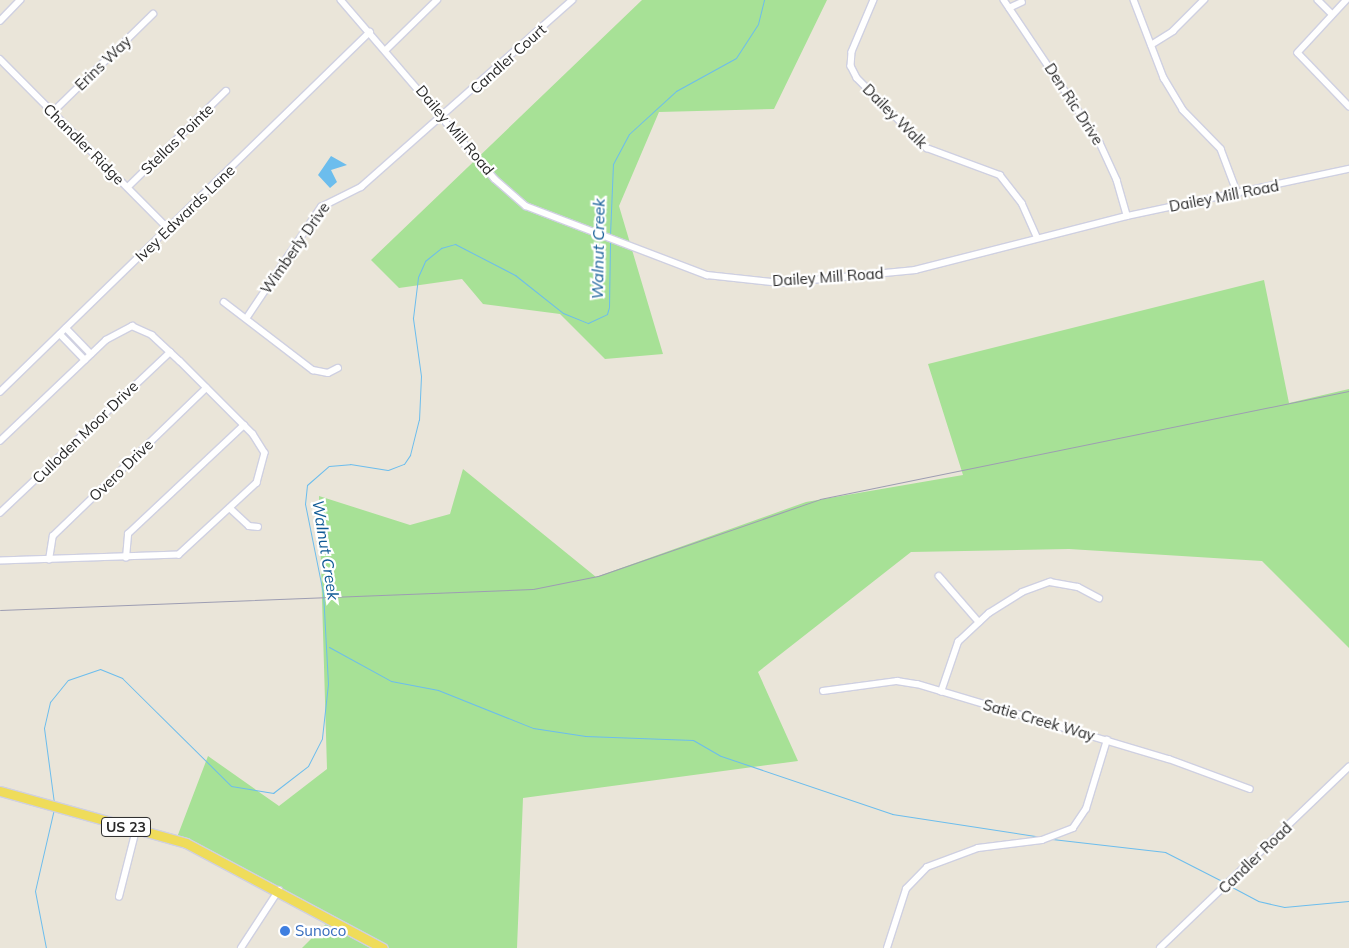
<!DOCTYPE html>
<html>
<head>
<meta charset="utf-8">
<style>
  body { margin:0 }
  #map { position:relative; width:1349px; height:948px; overflow:hidden; background:#eae5d9; font-family:Mulish,sans-serif }
  div>[style] { position:absolute }
  .green>* { inset:0; background:#a7e196 }
  .water>* { inset:0; background:#6cbded }
  .stream>* { height:1px; margin:-0.5px; padding:0 0.5px; transform-origin:0.5px; border-radius:0.5px; background:#6cbded }
  .roads { filter:drop-shadow(1px 0 #cfd0e1) drop-shadow(-1px 0 #cfd0e1) drop-shadow(0 1px #cfd0e1) drop-shadow(0 -1px #cfd0e1) }
  .minor>* { height:5.5px; margin:-2.75px; padding:0 2.75px; transform-origin:2.75px; border-radius:2.75px; background:#fff }
  .primary>* { height:9px; margin:-4.5px; padding:0 4.5px; transform-origin:4.5px; border-radius:4.5px; background:#efdc5a }
  .rail>* { height:1px; margin:-0.5px; padding:0 0.5px; transform-origin:0.5px; border-radius:0.5px; background:#9d9db2 }
  .dots>* { width:14px; height:14px; translate:-50% -50%; box-sizing:border-box; border:2px solid #fff; border-radius:50% }
  span { translate:-50% -50%; white-space:nowrap; text-align:center; line-height:1.15; -webkit-text-stroke:4.5px #fff; paint-order:stroke }
  .shield-label span { padding:1px 4px; background:#fff; border:1px solid; border-radius:4px; -webkit-text-stroke-width:0 }
  .shield-label { font-size:14px; color:#282828; font-weight:700 }
  .street-label { font-size:15px; color:#282828 }
  .shop-label { font-size:15px; color:#366cbe }
  .left { translate:0 -50%; text-align:left }
  .water-label { font-size:16px; color:#0e5995; font-style:italic }
</style>
</head>
<body>
<div id="map">
  <div class="green">
    <i style="clip-path:polygon(642px 0,827px 0,774px 109px,659px 112px,619px 206px,663px 354px,605px 359px,560px 314px,483px 304px,462px 279px,399px 288px,371px 260px)"></i>
    <i style="clip-path:polygon(1264px 280px,1289px 403px,1349px 389px,1349px 648px,1262px 561px,1069px 549px,911px 552px,758px 672px,798px 761px,523px 798px,517px 948px,302px 948px,330px 920px,176px 840px,208px 756px,279px 806px,327px 769px,319px 496px,410px 525px,450px 514px,463px 469px,596px 577px,806px 502px,963px 475px,928px 364px)"></i>
  </div>
  <div class="water">
    <i style="clip-path:polygon(331px 156px,347px 165px,331px 170px,337px 182px,330px 188px,318px 175px)"></i>
  </div>
  <div class="stream">
    <i style="left:610px;top:235px;width:71px;rotate:-87.6deg"></i>
    <i style="left:613px;top:164px;width:34px;rotate:-62deg"></i>
    <i style="left:629px;top:134px;width:64px;rotate:-42.5deg"></i>
    <i style="left:676px;top:91px;width:68px;rotate:-28.8deg"></i>
    <i style="left:736px;top:58px;width:40px;rotate:-57.1deg"></i>
    <i style="left:758px;top:24px;width:25px;rotate:-76deg"></i>
    <i style="left:329px;top:647px;width:71px;rotate:28.7deg"></i>
    <i style="left:391px;top:681px;width:48px;rotate:10.8deg"></i>
    <i style="left:438px;top:690px;width:102px;rotate:21.8deg"></i>
    <i style="left:533px;top:728px;width:53px;rotate:8.7deg"></i>
    <i style="left:585px;top:736px;width:108px;rotate:2.1deg"></i>
    <i style="left:693px;top:740px;width:32px;rotate:30deg"></i>
    <i style="left:721px;top:756px;width:181px;rotate:18.7deg"></i>
    <i style="left:892px;top:814px;width:153px;rotate:8.7deg"></i>
    <i style="left:54px;top:803px;width:76px;rotate:-97.6deg"></i>
    <i style="left:44px;top:728px;width:27px;rotate:-77deg"></i>
    <i style="left:50px;top:702px;width:28px;rotate:-51deg"></i>
    <i style="left:68px;top:680px;width:34px;rotate:-19deg"></i>
    <i style="left:100px;top:669px;width:24px;rotate:22deg"></i>
    <i style="left:122px;top:678px;width:153px;rotate:44.7deg"></i>
    <i style="left:231px;top:786px;width:43px;rotate:9.5deg"></i>
    <i style="left:273px;top:793px;width:44px;rotate:-37.6deg"></i>
    <i style="left:308px;top:766px;width:31px;rotate:-63deg"></i>
    <i style="left:322px;top:738px;width:54px;rotate:-83.7deg"></i>
    <i style="left:328px;top:684px;width:91px;rotate:-93.1deg"></i>
    <i style="left:323px;top:593px;width:91px;rotate:-101.4deg"></i>
    <i style="left:305px;top:504px;width:19px;rotate:-84deg"></i>
    <i style="left:307px;top:485px;width:29px;rotate:-41deg"></i>
    <i style="left:329px;top:466px;width:21px;rotate:-5deg"></i>
    <i style="left:350px;top:464px;width:38px;rotate:9deg"></i>
    <i style="left:388px;top:470px;width:17px;rotate:-21deg"></i>
    <i style="left:404px;top:464px;width:11px;rotate:-56deg"></i>
    <i style="left:410px;top:455px;width:36px;rotate:-76deg"></i>
    <i style="left:419px;top:420px;width:44px;rotate:-87.4deg"></i>
    <i style="left:421px;top:376px;width:59px;rotate:-97.9deg"></i>
    <i style="left:413px;top:318px;width:41px;rotate:-83deg"></i>
    <i style="left:418px;top:277px;width:17px;rotate:-66deg"></i>
    <i style="left:425px;top:261px;width:21px;rotate:-39deg"></i>
    <i style="left:441px;top:248px;width:15px;rotate:-16deg"></i>
    <i style="left:455px;top:244px;width:68px;rotate:27.3deg"></i>
    <i style="left:515px;top:275px;width:61px;rotate:38.4deg"></i>
    <i style="left:563px;top:313px;width:27px;rotate:22deg"></i>
    <i style="left:588px;top:323px;width:21px;rotate:-25deg"></i>
    <i style="left:607px;top:314px;width:7px;rotate:-74deg"></i>
    <i style="left:609px;top:307px;width:65px;rotate:-89.1deg"></i>
    <i style="left:1052px;top:839px;width:114px;rotate:6.6deg"></i>
    <i style="left:1165px;top:852px;width:66px;rotate:27deg"></i>
    <i style="left:1230px;top:886px;width:32px;rotate:28deg"></i>
    <i style="left:1258px;top:901px;width:27px;rotate:13deg"></i>
    <i style="left:1284px;top:907px;width:65px;rotate:-5.3deg"></i>
    <i style="left:46px;top:948px;width:58px;rotate:-100.9deg"></i>
    <i style="left:35px;top:891px;width:84px;rotate:-77deg"></i>
  </div>
  <div class="roads">
    <div class="minor">
      <i style="left:341px;top:0;width:236px;rotate:49.3deg"></i>
      <i style="left:495px;top:179px;width:41px;rotate:41.1deg"></i>
      <i style="left:526px;top:206px;width:194px;rotate:20.9deg"></i>
      <i style="left:707px;top:275px;width:74px;rotate:6.2deg"></i>
      <i style="left:781px;top:283px;width:135px;rotate:-5.5deg"></i>
      <i style="left:915px;top:270px;width:219px;rotate:-14.3deg"></i>
      <i style="left:1127px;top:216px;width:227px;rotate:-12deg"></i>
      <i style="left:874px;top:0;width:56px;rotate:112.9deg"></i>
      <i style="left:852px;top:52px;width:14px;rotate:94deg"></i>
      <i style="left:851px;top:66px;width:13px;rotate:63deg"></i>
      <i style="left:857px;top:78px;width:99px;rotate:45deg"></i>
      <i style="left:927px;top:148px;width:78px;rotate:20.3deg"></i>
      <i style="left:1000px;top:175px;width:36px;rotate:52deg"></i>
      <i style="left:1022px;top:203px;width:37px;rotate:66deg"></i>
      <i style="left:1004px;top:0;width:172px;rotate:56.1deg"></i>
      <i style="left:1100px;top:143px;width:41px;rotate:65.3deg"></i>
      <i style="left:1117px;top:180px;width:37px;rotate:74deg"></i>
      <i style="left:1134px;top:0;width:84px;rotate:69deg"></i>
      <i style="left:1164px;top:78px;width:37px;rotate:59deg"></i>
      <i style="left:1183px;top:110px;width:54px;rotate:45.7deg"></i>
      <i style="left:1221px;top:149px;width:48px;rotate:69.3deg"></i>
      <i style="left:1318px;top:0;width:20px;rotate:45deg"></i>
      <i style="left:1347px;top:0;width:72px;rotate:132.8deg"></i>
      <i style="left:1298px;top:53px;width:74px;rotate:46.1deg"></i>
      <i style="left:1009px;top:8px;width:14px;rotate:-25deg"></i>
      <i style="left:0;top:21px;width:29px;rotate:-46deg"></i>
      <i style="left:1151px;top:45px;width:26px;rotate:-32deg"></i>
      <i style="left:1173px;top:31px;width:44px;rotate:-45deg"></i>
      <i style="left:387px;top:49px;width:70px;rotate:-44.4deg"></i>
      <i style="left:0;top:59px;width:240px;rotate:45.2deg"></i>
      <i style="left:53px;top:112px;width:140px;rotate:-44.4deg"></i>
      <i style="left:128px;top:187px;width:137px;rotate:-44.4deg"></i>
      <i style="left:224px;top:302px;width:112px;rotate:37.4deg"></i>
      <i style="left:313px;top:370px;width:15px;rotate:11deg"></i>
      <i style="left:328px;top:373px;width:11px;rotate:-27deg"></i>
      <i style="left:248px;top:316px;width:131px;rotate:-56.2deg"></i>
      <i style="left:321px;top:207px;width:45px;rotate:-26.6deg"></i>
      <i style="left:361px;top:187px;width:282px;rotate:-41.5deg"></i>
      <i style="left:66px;top:328px;width:36px;rotate:46deg"></i>
      <i style="left:60px;top:334px;width:36px;rotate:46deg"></i>
      <i style="left:0;top:392px;width:516px;rotate:-44.22deg"></i>
      <i style="left:0;top:441px;width:146px;rotate:-43.6deg"></i>
      <i style="left:106px;top:340px;width:30px;rotate:-28deg"></i>
      <i style="left:132px;top:326px;width:22px;rotate:24deg"></i>
      <i style="left:152px;top:335px;width:38px;rotate:43deg"></i>
      <i style="left:180px;top:361px;width:103px;rotate:45deg"></i>
      <i style="left:253px;top:434px;width:22px;rotate:58deg"></i>
      <i style="left:265px;top:453px;width:31px;rotate:105deg"></i>
      <i style="left:257px;top:483px;width:106px;rotate:137.3deg"></i>
      <i style="left:179px;top:555px;width:179px;rotate:178.1deg"></i>
      <i style="left:230px;top:508px;width:26px;rotate:43deg"></i>
      <i style="left:249px;top:526px;width:9px;rotate:6deg"></i>
      <i style="left:0;top:513px;width:234px;rotate:-43.4deg"></i>
      <i style="left:126px;top:558px;width:24px;rotate:-85deg"></i>
      <i style="left:128px;top:534px;width:159px;rotate:-43.2deg"></i>
      <i style="left:49px;top:560px;width:24px;rotate:-81deg"></i>
      <i style="left:53px;top:536px;width:213px;rotate:-44deg"></i>
      <i style="left:939px;top:576px;width:61px;rotate:49deg"></i>
      <i style="left:823px;top:691px;width:75px;rotate:-7.7deg"></i>
      <i style="left:897px;top:681px;width:20px;rotate:9deg"></i>
      <i style="left:917px;top:684px;width:263px;rotate:16.6deg"></i>
      <i style="left:1169px;top:759px;width:86px;rotate:20.3deg"></i>
      <i style="left:941px;top:692px;width:53px;rotate:-71.2deg"></i>
      <i style="left:958px;top:642px;width:42px;rotate:-43.1deg"></i>
      <i style="left:989px;top:613px;width:39px;rotate:-32deg"></i>
      <i style="left:1022px;top:592px;width:30px;rotate:-20deg"></i>
      <i style="left:1050px;top:582px;width:28px;rotate:10deg"></i>
      <i style="left:1078px;top:587px;width:24px;rotate:28deg"></i>
      <i style="left:119px;top:897px;width:69px;rotate:-75.8deg"></i>
      <i style="left:241px;top:948px;width:69px;rotate:-56.8deg"></i>
      <i style="left:887px;top:948px;width:62px;rotate:-72.1deg"></i>
      <i style="left:906px;top:889px;width:30px;rotate:-46deg"></i>
      <i style="left:927px;top:867px;width:54px;rotate:-20.4deg"></i>
      <i style="left:978px;top:848px;width:64px;rotate:-7.1deg"></i>
      <i style="left:1042px;top:840px;width:33px;rotate:-21deg"></i>
      <i style="left:1073px;top:828px;width:23px;rotate:-56deg"></i>
      <i style="left:1086px;top:809px;width:72px;rotate:-73.1deg"></i>
      <i style="left:1160px;top:948px;width:262px;rotate:-43.8deg"></i>
    </div>
    <div class="primary">
      <i style="left:0;top:791px;width:193px;rotate:15.6deg"></i>
      <i style="left:186px;top:843px;width:223px;rotate:28.1deg"></i>
    </div>
  </div>
  <div class="rail">
    <i style="left:0;top:610px;width:533px;rotate:-2.26deg"></i>
    <i style="left:533px;top:589px;width:66px;rotate:-11.3deg"></i>
    <i style="left:598px;top:576px;width:235px;rotate:-19.1deg"></i>
    <i style="left:820px;top:499px;width:540px;rotate:-11.54deg"></i>
  </div>
  <div class="dots">
    <i style="left:285px;top:931px;background:#3f7fe0"></i>
  </div>
  <div class="shield-label">
    <span style="left:126px;top:827px">US 23</span>
  </div>
  <div class="street-label">
    <span style="left:508px;top:59px;rotate:-42deg">Candler Court</span>
    <span style="left:103px;top:63px;rotate:-44deg">Erins Way</span>
    <span style="left:1074px;top:104px;rotate:57deg">Den Ric Drive</span>
    <span style="left:895px;top:116px;rotate:45deg">Dailey Walk</span>
    <span style="left:455px;top:130px;rotate:50deg">Dailey Mill Road</span>
    <span style="left:177px;top:139px;rotate:-44deg">Stellas Pointe</span>
    <span style="left:84px;top:144px;rotate:45deg">Chandler Ridge</span>
    <span style="left:1224px;top:196px;rotate:-11deg">Dailey Mill Road</span>
    <span style="left:185px;top:213px;rotate:-44deg">Ivey Edwards Lane</span>
    <span style="left:295px;top:248px;rotate:-55deg">Wimberly Drive</span>
    <span style="left:828px;top:277px;rotate:-4deg">Dailey Mill Road</span>
    <span style="left:85px;top:432px;rotate:-44deg">Culloden Moor Drive</span>
    <span style="left:121px;top:470px;rotate:-44deg">Overo Drive</span>
    <span style="left:1039px;top:720px;rotate:16deg">Satie Creek Way</span>
    <span style="left:1255px;top:858px;rotate:-44deg">Candler Road</span>
  </div>
  <div class="shop-label">
    <span class="left" style="left:295px;top:931px">Sunoco</span>
  </div>
  <div class="water-label">
    <span style="left:598px;top:249px;rotate:-89deg">Walnut Creek</span>
    <span style="left:326px;top:550px;rotate:81deg">Walnut Creek</span>
  </div>
</div>
</body>
</html>
